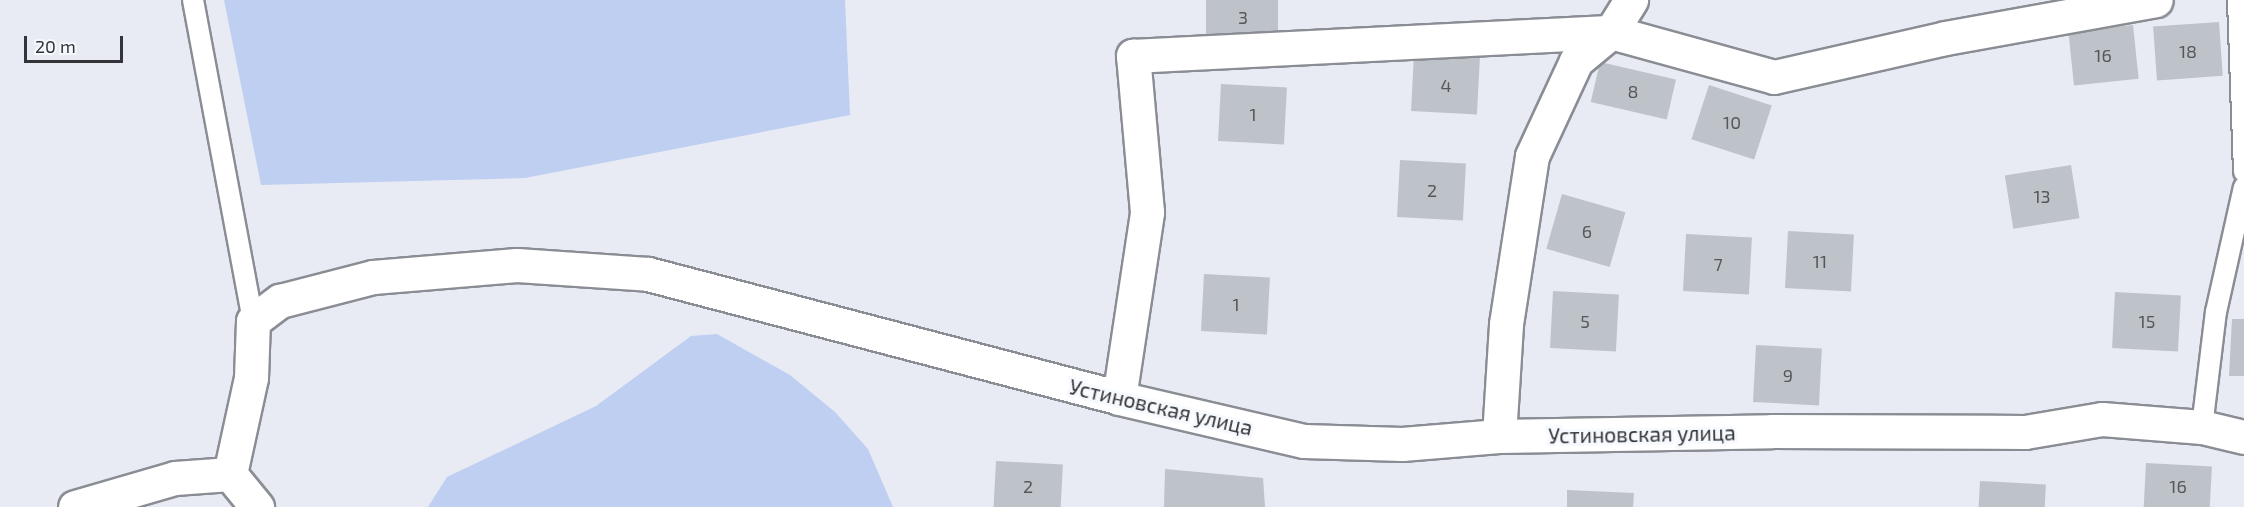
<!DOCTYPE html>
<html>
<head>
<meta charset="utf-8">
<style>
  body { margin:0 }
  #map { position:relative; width:2244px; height:507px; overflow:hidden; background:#e8ebf3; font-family:"Exo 2",sans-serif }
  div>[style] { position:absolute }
  .green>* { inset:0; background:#becff2 }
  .building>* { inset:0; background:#bec2c9; transform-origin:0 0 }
  .roads { filter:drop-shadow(2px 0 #8a8d94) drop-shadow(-2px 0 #8a8d94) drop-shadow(0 2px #8a8d94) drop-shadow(0 -2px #8a8d94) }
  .service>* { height:20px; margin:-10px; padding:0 10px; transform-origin:10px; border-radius:10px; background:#fff }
  .minor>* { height:33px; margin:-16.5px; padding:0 16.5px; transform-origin:16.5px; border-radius:16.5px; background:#fff }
  .tertiary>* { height:33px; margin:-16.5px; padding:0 16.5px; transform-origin:16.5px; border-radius:16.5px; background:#fff }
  span { translate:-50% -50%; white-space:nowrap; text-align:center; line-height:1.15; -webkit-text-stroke:6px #f6f9fe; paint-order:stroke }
  .number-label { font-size:18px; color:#56585c }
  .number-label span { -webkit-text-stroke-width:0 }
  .street-label { font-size:21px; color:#333437 }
  .scale { position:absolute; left:24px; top:36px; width:99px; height:27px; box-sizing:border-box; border:3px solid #333437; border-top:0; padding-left:8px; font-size:18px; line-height:21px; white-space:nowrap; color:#333437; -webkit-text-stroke:4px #f6f9fe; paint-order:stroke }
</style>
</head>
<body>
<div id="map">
  <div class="green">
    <i style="clip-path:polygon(224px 0,845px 0,850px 115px,525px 178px,261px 185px)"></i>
    <i style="clip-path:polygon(717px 334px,790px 375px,835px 412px,868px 449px,893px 507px,428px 507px,447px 477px,596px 406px,691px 336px)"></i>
  </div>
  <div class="building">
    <i style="left:1206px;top:0;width:72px;height:35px"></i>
    <i style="left:2219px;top:22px;width:54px;height:66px;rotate:86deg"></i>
    <i style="left:2133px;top:25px;width:54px;height:65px;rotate:84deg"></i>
    <i style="left:1414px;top:54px;width:66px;height:57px;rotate:3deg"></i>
    <i style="left:1600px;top:62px;width:78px;height:41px;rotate:13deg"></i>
    <i style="left:1221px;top:84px;width:66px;height:57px;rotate:3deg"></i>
    <i style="left:1709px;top:85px;width:66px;height:57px;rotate:18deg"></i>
    <i style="left:1400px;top:160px;width:66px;height:57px;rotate:3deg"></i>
    <i style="left:2071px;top:165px;width:54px;height:67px;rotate:81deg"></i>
    <i style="left:1562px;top:194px;width:66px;height:57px;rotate:16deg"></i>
    <i style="left:1788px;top:231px;width:66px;height:57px;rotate:3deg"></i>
    <i style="left:1686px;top:234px;width:66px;height:57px;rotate:3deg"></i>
    <i style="left:1204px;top:274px;width:66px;height:57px;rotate:3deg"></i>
    <i style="left:1553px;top:291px;width:66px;height:57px;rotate:3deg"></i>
    <i style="left:2115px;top:292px;width:66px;height:56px;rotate:3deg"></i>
    <i style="clip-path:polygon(2232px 319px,2244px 319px,2244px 376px,2229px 376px)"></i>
    <i style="left:1756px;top:345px;width:66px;height:57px;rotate:3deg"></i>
    <i style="left:996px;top:461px;width:67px;height:46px;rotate:3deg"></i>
    <i style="left:2146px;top:463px;width:66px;height:44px;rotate:3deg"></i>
    <i style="clip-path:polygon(1165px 469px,1263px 478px,1265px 507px,1164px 507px)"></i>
    <i style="left:1980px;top:481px;width:66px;height:26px;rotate:3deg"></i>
    <i style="clip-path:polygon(1567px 490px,1634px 493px,1633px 507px,1567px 507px)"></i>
  </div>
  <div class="roads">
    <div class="service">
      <i style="left:193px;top:0;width:327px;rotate:79.4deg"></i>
      <i style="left:2238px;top:0;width:172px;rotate:88deg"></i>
      <i style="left:2202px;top:427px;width:116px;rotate:-83.1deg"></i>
      <i style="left:2216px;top:312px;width:128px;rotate:-77.4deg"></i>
    </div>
    <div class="minor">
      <i style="left:1119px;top:398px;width:188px;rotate:-81.4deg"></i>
      <i style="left:1147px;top:212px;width:157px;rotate:-95.1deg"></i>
      <i style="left:1133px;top:56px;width:479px;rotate:-2.9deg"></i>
      <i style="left:1611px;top:32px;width:169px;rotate:15.4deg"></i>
      <i style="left:1774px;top:77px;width:175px;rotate:-12.8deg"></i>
      <i style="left:1945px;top:38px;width:214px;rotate:-10.2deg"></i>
      <i style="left:1499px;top:436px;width:112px;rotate:-86.4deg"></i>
      <i style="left:1506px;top:324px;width:170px;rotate:-81.2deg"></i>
      <i style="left:1532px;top:156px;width:105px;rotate:-65.1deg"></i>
      <i style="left:1576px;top:61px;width:45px;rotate:-39.6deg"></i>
      <i style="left:1611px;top:32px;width:38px;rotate:-58deg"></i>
      <i style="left:230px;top:474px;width:98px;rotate:-77.7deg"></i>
      <i style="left:251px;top:378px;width:57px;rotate:-88deg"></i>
      <i style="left:253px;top:321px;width:34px;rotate:-37deg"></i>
      <i style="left:280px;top:301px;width:96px;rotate:-14.5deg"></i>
      <i style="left:373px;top:277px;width:144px;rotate:-4.8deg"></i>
      <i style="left:517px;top:265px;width:131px;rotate:3.9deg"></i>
      <i style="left:648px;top:274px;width:487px;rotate:14.7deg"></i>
      <i style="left:1119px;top:398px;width:190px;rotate:13.1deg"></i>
      <i style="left:1304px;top:441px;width:98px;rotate:1.8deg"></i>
      <i style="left:1402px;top:444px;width:97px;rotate:-4.7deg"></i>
      <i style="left:1499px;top:436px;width:273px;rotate:-1deg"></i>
      <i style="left:1772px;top:431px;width:253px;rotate:0.2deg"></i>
      <i style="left:2025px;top:432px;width:78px;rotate:-9.6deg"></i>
      <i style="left:2102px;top:419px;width:100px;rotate:4.6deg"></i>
      <i style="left:2202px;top:427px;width:43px;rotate:13.4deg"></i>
    </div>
    <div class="tertiary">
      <i style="left:75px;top:507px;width:104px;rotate:-16.2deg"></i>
      <i style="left:175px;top:478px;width:55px;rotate:-4.2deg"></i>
      <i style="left:230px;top:474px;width:43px;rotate:50.7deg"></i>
    </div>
  </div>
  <div class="number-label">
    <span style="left:1243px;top:17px">3</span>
    <span style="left:2188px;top:51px">18</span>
    <span style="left:2103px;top:55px">16</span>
    <span style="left:1446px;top:85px">4</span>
    <span style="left:1633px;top:91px">8</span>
    <span style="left:1253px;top:114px">1</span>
    <span style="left:1732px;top:122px">10</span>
    <span style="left:1432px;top:190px">2</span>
    <span style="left:2042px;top:196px">13</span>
    <span style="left:1587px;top:231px">6</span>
    <span style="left:1820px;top:261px">11</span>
    <span style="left:1718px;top:264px">7</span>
    <span style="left:1236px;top:304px">1</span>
    <span style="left:1585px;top:321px">5</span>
    <span style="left:2147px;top:321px">15</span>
    <span style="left:1788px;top:375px">9</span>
    <span style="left:1028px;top:486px">2</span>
    <span style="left:2178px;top:486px">16</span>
  </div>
  <div class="street-label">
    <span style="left:1161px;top:407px;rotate:13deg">Устиновская улица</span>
    <span style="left:1642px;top:434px;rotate:-1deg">Устиновская улица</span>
  </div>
  <div class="scale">20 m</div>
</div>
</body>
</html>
